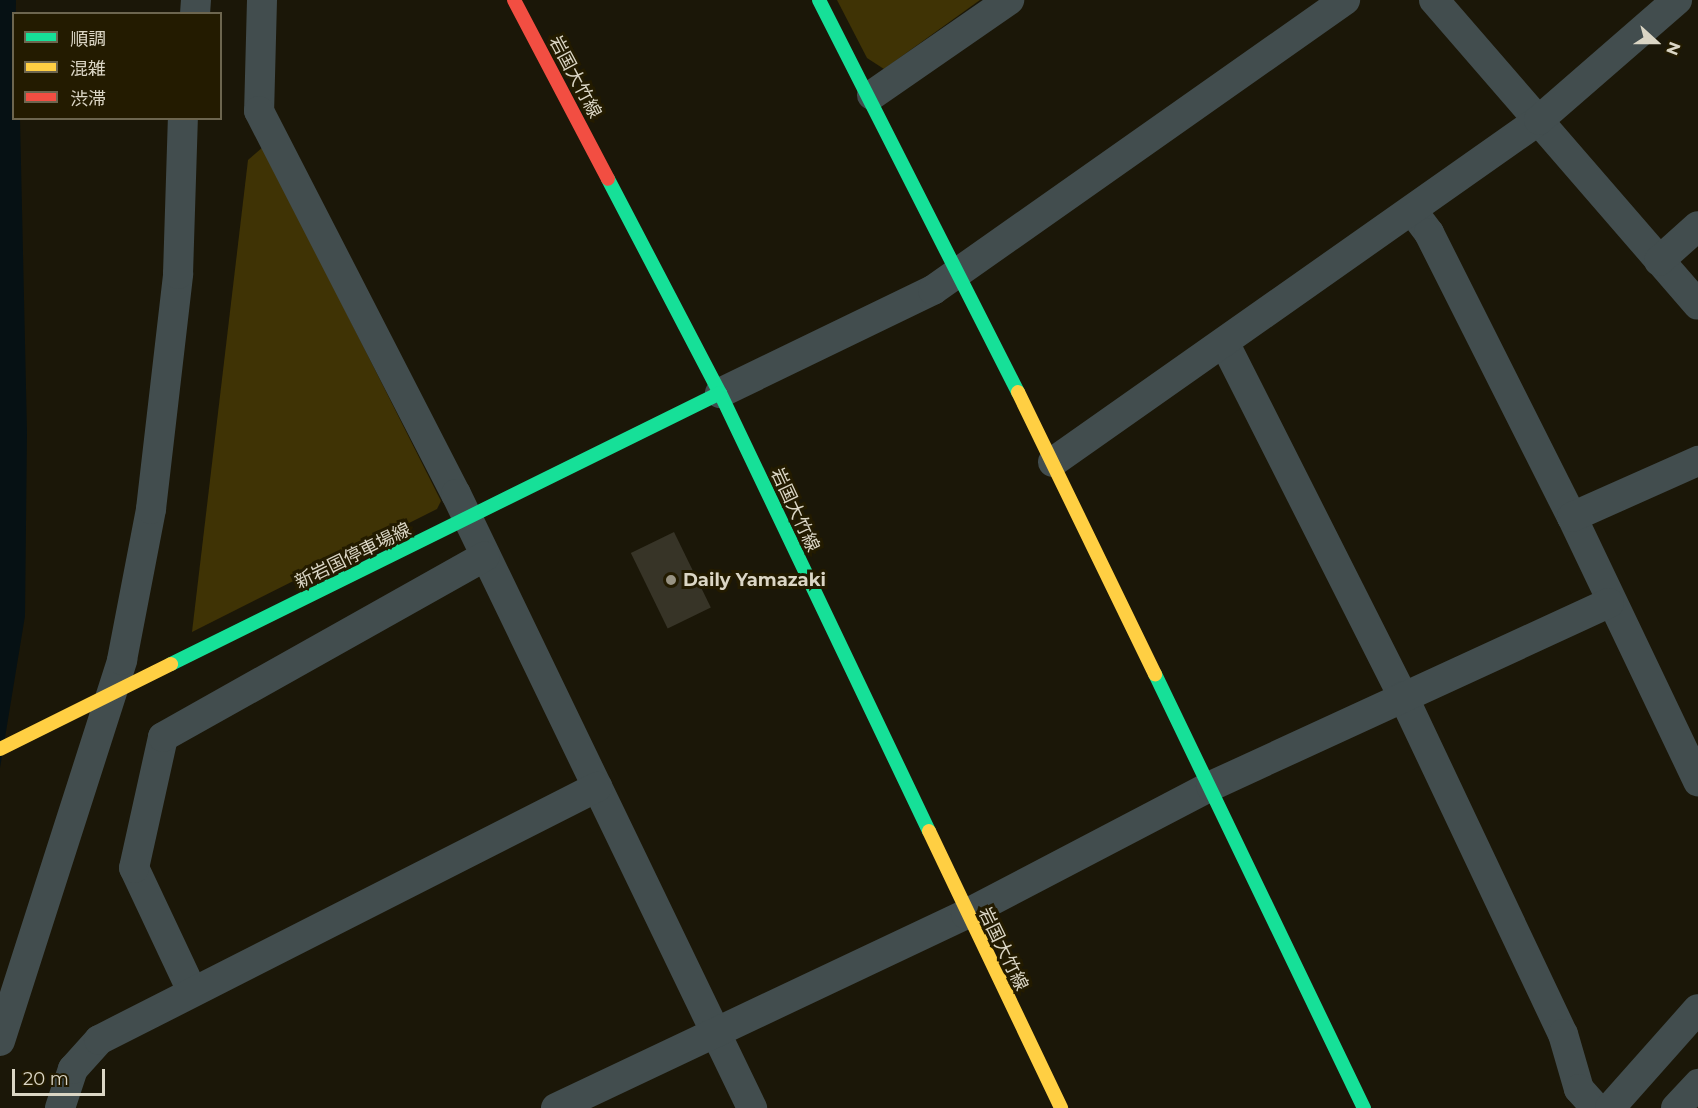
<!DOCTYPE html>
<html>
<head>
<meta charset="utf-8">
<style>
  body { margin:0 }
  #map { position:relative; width:1698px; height:1108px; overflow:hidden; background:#1b1708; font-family:Montserrat,"Noto Sans JP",sans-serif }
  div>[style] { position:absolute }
  .green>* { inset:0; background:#3f3305 }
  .water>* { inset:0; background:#061114 }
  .building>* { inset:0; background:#373427; transform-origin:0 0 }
  .street>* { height:30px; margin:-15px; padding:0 15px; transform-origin:15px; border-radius:15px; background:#424d4e }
  .fast>* { height:14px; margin:-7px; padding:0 7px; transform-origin:7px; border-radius:7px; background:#16e098 }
  .slow>* { height:14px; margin:-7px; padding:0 7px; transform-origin:7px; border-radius:7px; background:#ffcf43 }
  .jam>* { height:14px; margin:-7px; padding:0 7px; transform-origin:7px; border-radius:7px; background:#f24e42 }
  .dots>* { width:16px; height:16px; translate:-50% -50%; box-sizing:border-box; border:3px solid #231b00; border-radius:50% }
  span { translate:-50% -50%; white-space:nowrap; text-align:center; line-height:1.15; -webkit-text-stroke:6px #231b00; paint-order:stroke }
  .street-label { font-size:18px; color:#dbd6c5 }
  .poi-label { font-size:18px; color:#dbd6c5; font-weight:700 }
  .left { translate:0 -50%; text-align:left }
  .legend { position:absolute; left:12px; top:12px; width:210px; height:108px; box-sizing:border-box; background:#231b00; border:2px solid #6d664f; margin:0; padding:8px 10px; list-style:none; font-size:18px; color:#dbd6c5 }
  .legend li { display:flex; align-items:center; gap:12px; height:30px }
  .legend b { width:30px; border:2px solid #6d664f }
  .north { position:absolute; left:1626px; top:12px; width:60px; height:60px; -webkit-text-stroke:4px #231b00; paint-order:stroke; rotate:111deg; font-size:16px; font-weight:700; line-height:24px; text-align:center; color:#dbd6c5 }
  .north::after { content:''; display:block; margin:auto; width:21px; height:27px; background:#dbd6c5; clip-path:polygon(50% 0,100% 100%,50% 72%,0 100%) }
  .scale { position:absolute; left:12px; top:1069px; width:93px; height:27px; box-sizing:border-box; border:3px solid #dbd6c5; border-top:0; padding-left:8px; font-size:18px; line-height:21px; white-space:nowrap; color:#dbd6c5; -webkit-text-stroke:4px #231b00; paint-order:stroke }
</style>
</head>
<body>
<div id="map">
  <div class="green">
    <i style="clip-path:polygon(837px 0,980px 0,884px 69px,867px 58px)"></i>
    <i style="clip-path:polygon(263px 147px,441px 501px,437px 509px,192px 632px,248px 160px)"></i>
  </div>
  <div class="water">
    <i style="clip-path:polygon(0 0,16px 0,14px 118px,20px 119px,27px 432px,25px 616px,0 768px)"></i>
  </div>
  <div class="building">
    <i style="left:674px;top:532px;width:84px;height:48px;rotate:64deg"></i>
  </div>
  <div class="street">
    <i style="left:262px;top:0;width:111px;rotate:91.5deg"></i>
    <i style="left:259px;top:111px;width:431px;rotate:62.8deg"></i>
    <i style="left:456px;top:494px;width:682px;rotate:64.26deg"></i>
    <i style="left:1434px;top:0;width:403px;rotate:49.1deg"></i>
    <i style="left:195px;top:14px;width:14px;rotate:-86deg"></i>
    <i style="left:872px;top:95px;width:167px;rotate:-34.7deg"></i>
    <i style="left:1414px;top:213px;width:25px;rotate:53deg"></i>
    <i style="left:1429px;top:233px;width:318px;rotate:63.3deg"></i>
    <i style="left:1572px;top:517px;width:293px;rotate:64.5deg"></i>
    <i style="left:1659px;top:261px;width:52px;rotate:-41.9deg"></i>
    <i style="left:1226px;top:346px;width:392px;rotate:63.2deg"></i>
    <i style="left:1403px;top:696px;width:374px;rotate:64.7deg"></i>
    <i style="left:1563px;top:1034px;width:57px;rotate:73.8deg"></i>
    <i style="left:1579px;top:1089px;width:25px;rotate:48deg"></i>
    <i style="left:720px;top:393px;width:237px;rotate:-25.8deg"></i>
    <i style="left:933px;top:290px;width:504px;rotate:-35.14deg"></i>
    <i style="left:1053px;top:462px;width:594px;rotate:-35.13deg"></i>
    <i style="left:1539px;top:120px;width:183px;rotate:-41deg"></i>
    <i style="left:1572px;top:517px;width:138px;rotate:-24deg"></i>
    <i style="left:192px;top:991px;width:136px;rotate:-115.2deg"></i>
    <i style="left:134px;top:868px;width:134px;rotate:-77.5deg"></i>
    <i style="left:163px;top:737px;width:369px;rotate:-29.3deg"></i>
    <i style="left:0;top:1041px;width:400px;rotate:-72.2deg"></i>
    <i style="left:122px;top:660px;width:154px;rotate:-79.1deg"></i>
    <i style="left:151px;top:509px;width:237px;rotate:-83.4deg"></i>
    <i style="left:178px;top:274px;width:156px;rotate:-88.2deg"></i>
    <i style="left:60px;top:1108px;width:41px;rotate:-71.6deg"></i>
    <i style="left:73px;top:1069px;width:39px;rotate:-48deg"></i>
    <i style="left:99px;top:1040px;width:559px;rotate:-26.93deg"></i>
    <i style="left:556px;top:1108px;width:454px;rotate:-25.3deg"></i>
    <i style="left:966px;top:914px;width:276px;rotate:-27.6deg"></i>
    <i style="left:1211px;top:786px;width:438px;rotate:-24.7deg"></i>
    <i style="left:1610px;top:1108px;width:132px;rotate:-48.4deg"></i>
    <i style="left:1676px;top:1108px;width:33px;rotate:-47deg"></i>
  </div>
  <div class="fast">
    <i style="left:819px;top:0;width:440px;rotate:63.1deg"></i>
    <i style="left:608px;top:179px;width:242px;rotate:62.4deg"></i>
    <i style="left:720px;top:393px;width:485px;rotate:64.5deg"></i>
    <i style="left:171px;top:664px;width:612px;rotate:-26.27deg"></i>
    <i style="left:1155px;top:674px;width:482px;rotate:64.3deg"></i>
  </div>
  <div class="slow">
    <i style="left:1018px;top:392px;width:314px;rotate:64.1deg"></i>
    <i style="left:0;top:749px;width:191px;rotate:-26.4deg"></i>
    <i style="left:929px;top:831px;width:307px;rotate:64.5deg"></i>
  </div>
  <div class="jam">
    <i style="left:514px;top:0;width:202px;rotate:62.3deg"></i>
  </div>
  <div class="dots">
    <i style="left:671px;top:580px;background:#989383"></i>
  </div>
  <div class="street-label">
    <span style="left:575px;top:77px;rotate:62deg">岩国大竹線</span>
    <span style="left:795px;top:510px;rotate:65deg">岩国大竹線</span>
    <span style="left:353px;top:556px;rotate:-26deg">新岩国停車場線</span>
    <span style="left:1003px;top:949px;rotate:64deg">岩国大竹線</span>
  </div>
  <div class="poi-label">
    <span class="left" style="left:683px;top:580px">Daily Yamazaki</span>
  </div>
  <ul class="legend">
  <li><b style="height:8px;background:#16e098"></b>順調</li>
  <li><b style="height:8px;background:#ffcf43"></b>混雑</li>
  <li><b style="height:8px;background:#f24e42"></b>渋滞</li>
  </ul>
  <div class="north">N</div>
  <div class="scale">20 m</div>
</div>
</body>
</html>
